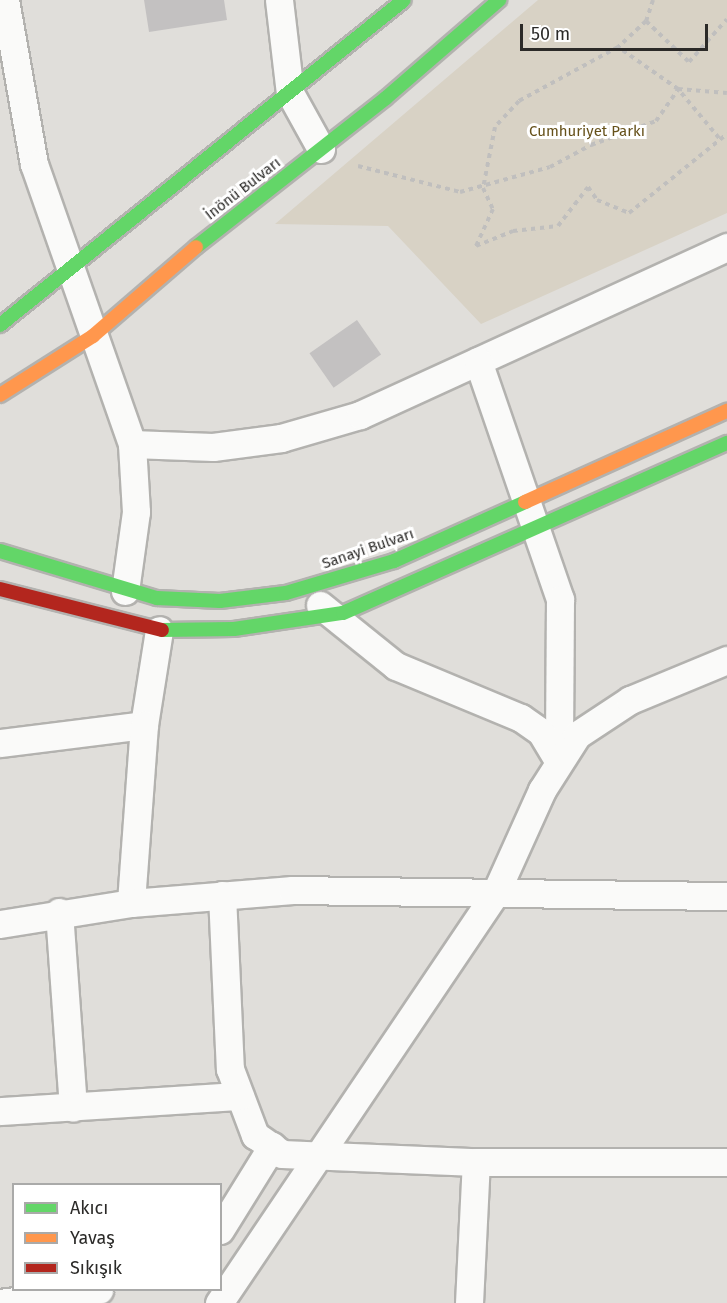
<!DOCTYPE html>
<html>
<head>
<meta charset="utf-8">
<style>
  body { margin:0 }
  #map { position:relative; width:727px; height:1303px; overflow:hidden; background:#e0deda; font-family:"Fira Sans",sans-serif }
  div>[style] { position:absolute }
  .green>* { inset:0; background:#d8d2c5 }
  .building>* { inset:0; background:#c3c1c1; transform-origin:0 0 }
  .path>* { height:4px; margin-top:-2px; transform-origin:0; background:repeating-linear-gradient(90deg,#c0bfbe 0 4.5px,transparent 0 9px) }
  .roads { filter:drop-shadow(2px 0 #b3b2af) drop-shadow(-2px 0 #b3b2af) drop-shadow(0 2px #b3b2af) drop-shadow(0 -2px #b3b2af) }
  .street>* { height:27px; margin:-13.5px; padding:0 13.5px; transform-origin:13.5px; border-radius:13.5px; background:#fafaf9 }
  .fast>* { height:14px; margin:-7px; padding:0 7px; transform-origin:7px; border-radius:7px; background:#63d668 }
  .slow>* { height:14px; margin:-7px; padding:0 7px; transform-origin:7px; border-radius:7px; background:#ff974d }
  .jam>* { height:14px; margin:-7px; padding:0 7px; transform-origin:7px; border-radius:7px; background:#b3261e }
  span { translate:-50% -50%; white-space:nowrap; text-align:center; line-height:1.15; -webkit-text-stroke:6px #fff; paint-order:stroke }
  .park-label { font-size:15px; color:#66511a }
  .street-label { font-size:15px; color:#2b2a28 }
  .legend { position:absolute; left:12px; top:1183px; width:210px; height:108px; box-sizing:border-box; background:#fff; border:2px solid #aaaaa9; margin:0; padding:8px 10px; list-style:none; font-size:18px; color:#2b2a28 }
  .legend li { display:flex; align-items:center; gap:12px; height:30px }
  .legend b { width:30px; border:2px solid #aaaaa9 }
  .scale { position:absolute; left:520px; top:24px; width:188px; height:27px; box-sizing:border-box; border:3px solid #2b2a28; border-top:0; padding-left:8px; font-size:18px; line-height:21px; white-space:nowrap; color:#2b2a28; -webkit-text-stroke:4px #fff; paint-order:stroke }
</style>
</head>
<body>
<div id="map">
  <div class="green">
    <i style="clip-path:polygon(538px 0,727px 0,727px 213px,481px 324px,388px 226px,275px 224px)"></i>
  </div>
  <div class="building">
    <i style="clip-path:polygon(144px 0,224px 0,227px 20px,149px 32px)"></i>
    <i style="left:357px;top:320px;width:42px;height:58px;rotate:55deg"></i>
  </div>
  <div class="path">
    <i style="left:653px;top:0;width:22px;rotate:108deg"></i>
    <i style="left:646px;top:21px;width:38px;rotate:137deg"></i>
    <i style="left:618px;top:47px;width:113px;rotate:151.4deg"></i>
    <i style="left:519px;top:101px;width:35px;rotate:133deg"></i>
    <i style="left:495px;top:127px;width:62px;rotate:101.1deg"></i>
    <i style="left:483px;top:188px;width:23px;rotate:65deg"></i>
    <i style="left:493px;top:209px;width:41px;rotate:114.7deg"></i>
    <i style="left:476px;top:246px;width:40px;rotate:-22deg"></i>
    <i style="left:513px;top:231px;width:45px;rotate:-6.3deg"></i>
    <i style="left:558px;top:226px;width:49px;rotate:-52.4deg"></i>
    <i style="left:588px;top:187px;width:16px;rotate:55deg"></i>
    <i style="left:597px;top:200px;width:35px;rotate:22deg"></i>
    <i style="left:629px;top:213px;width:126px;rotate:-38.9deg"></i>
    <i style="left:646px;top:21px;width:59px;rotate:43.6deg"></i>
    <i style="left:689px;top:62px;width:57px;rotate:-48.5deg"></i>
    <i style="left:719px;top:138px;width:64px;rotate:-129.9deg"></i>
    <i style="left:678px;top:89px;width:49px;rotate:4.7deg"></i>
    <i style="left:358px;top:166px;width:105px;rotate:14.3deg"></i>
    <i style="left:460px;top:192px;width:93px;rotate:-15.5deg"></i>
    <i style="left:550px;top:167px;width:47px;rotate:-28.2deg"></i>
    <i style="left:591px;top:145px;width:69px;rotate:-20.3deg"></i>
    <i style="left:656px;top:121px;width:39px;rotate:-55deg"></i>
    <i style="left:678px;top:89px;width:73px;rotate:-145deg"></i>
  </div>
  <div class="roads">
    <div class="street">
      <i style="left:5px;top:0;width:167px;rotate:80deg"></i>
      <i style="left:34px;top:164px;width:297px;rotate:70.7deg"></i>
      <i style="left:132px;top:444px;width:81px;rotate:2.1deg"></i>
      <i style="left:213px;top:447px;width:69px;rotate:-7.5deg"></i>
      <i style="left:281px;top:438px;width:82px;rotate:-16.2deg"></i>
      <i style="left:360px;top:415px;width:404px;rotate:-24.6deg"></i>
      <i style="left:279px;top:0;width:94px;rotate:83.3deg"></i>
      <i style="left:290px;top:93px;width:64px;rotate:61deg"></i>
      <i style="left:478px;top:361px;width:252px;rotate:71deg"></i>
      <i style="left:560px;top:599px;width:162px;rotate:90.4deg"></i>
      <i style="left:125px;top:591px;width:80px;rotate:-82.1deg"></i>
      <i style="left:136px;top:512px;width:68px;rotate:-93.4deg"></i>
      <i style="left:320px;top:605px;width:97px;rotate:38.8deg"></i>
      <i style="left:396px;top:666px;width:135px;rotate:22.6deg"></i>
      <i style="left:521px;top:718px;width:24px;rotate:35deg"></i>
      <i style="left:541px;top:732px;width:35px;rotate:59deg"></i>
      <i style="left:144px;top:725px;width:96px;rotate:-81deg"></i>
      <i style="left:0;top:743px;width:145px;rotate:-7.1deg"></i>
      <i style="left:144px;top:725px;width:178px;rotate:94.2deg"></i>
      <i style="left:222px;top:895px;width:174px;rotate:87.4deg"></i>
      <i style="left:230px;top:1069px;width:71px;rotate:69.3deg"></i>
      <i style="left:255px;top:1135px;width:33px;rotate:35deg"></i>
      <i style="left:282px;top:1154px;width:194px;rotate:2.4deg"></i>
      <i style="left:476px;top:1162px;width:251px"></i>
      <i style="left:59px;top:912px;width:196px;rotate:85.9deg"></i>
      <i style="left:0;top:924px;width:133px;rotate:-9.1deg"></i>
      <i style="left:131px;top:903px;width:162px;rotate:-4.6deg"></i>
      <i style="left:292px;top:890px;width:435px;rotate:0.8deg"></i>
      <i style="left:0;top:1111px;width:240px;rotate:-3.6deg"></i>
      <i style="left:220px;top:1230px;width:99px;rotate:-58.2deg"></i>
      <i style="left:0;top:1303px;width:100px;rotate:-7.5deg"></i>
      <i style="left:219px;top:1303px;width:496px;rotate:-56deg"></i>
      <i style="left:496px;top:892px;width:112px;rotate:-65.7deg"></i>
      <i style="left:542px;top:790px;width:65px;rotate:-57.5deg"></i>
      <i style="left:577px;top:735px;width:64px;rotate:-33.4deg"></i>
      <i style="left:630px;top:700px;width:105px;rotate:-22.4deg"></i>
      <i style="left:469px;top:1303px;width:141px;rotate:-87.2deg"></i>
    </div>
    <div class="fast">
      <i style="left:196px;top:247px;width:241px;rotate:-38.1deg"></i>
      <i style="left:386px;top:98px;width:150px;rotate:-40.9deg"></i>
      <i style="left:0;top:325px;width:518px;rotate:-38.82deg"></i>
      <i style="left:0;top:551px;width:164px;rotate:16.7deg"></i>
      <i style="left:157px;top:598px;width:63px;rotate:2.7deg"></i>
      <i style="left:220px;top:601px;width:66px;rotate:-6.9deg"></i>
      <i style="left:286px;top:593px;width:113px;rotate:-16.5deg"></i>
      <i style="left:394px;top:561px;width:144px;rotate:-24.2deg"></i>
      <i style="left:162px;top:630px;width:72px;rotate:-0.8deg"></i>
      <i style="left:234px;top:629px;width:110px;rotate:-8.4deg"></i>
      <i style="left:343px;top:613px;width:420px;rotate:-23.9deg"></i>
    </div>
    <div class="slow">
      <i style="left:0;top:395px;width:110px;rotate:-32.4deg"></i>
      <i style="left:93px;top:336px;width:136px;rotate:-40.8deg"></i>
      <i style="left:525px;top:502px;width:222px;rotate:-24.3deg"></i>
    </div>
    <div class="jam">
      <i style="left:0;top:589px;width:167px;rotate:14.2deg"></i>
    </div>
  </div>
  <div class="park-label">
    <span style="left:587px;top:132px">Cumhuriyet Parkı</span>
  </div>
  <div class="street-label">
    <span style="left:243px;top:189px;rotate:-38deg">İnönü Bulvarı</span>
    <span style="left:368px;top:549px;rotate:-19deg">Sanayi Bulvarı</span>
  </div>
  <ul class="legend">
  <li><b style="height:8px;background:#63d668"></b>Akıcı</li>
  <li><b style="height:8px;background:#ff974d"></b>Yavaş</li>
  <li><b style="height:8px;background:#b3261e"></b>Sıkışık</li>
  </ul>
  <div class="scale">50 m</div>
</div>
</body>
</html>
